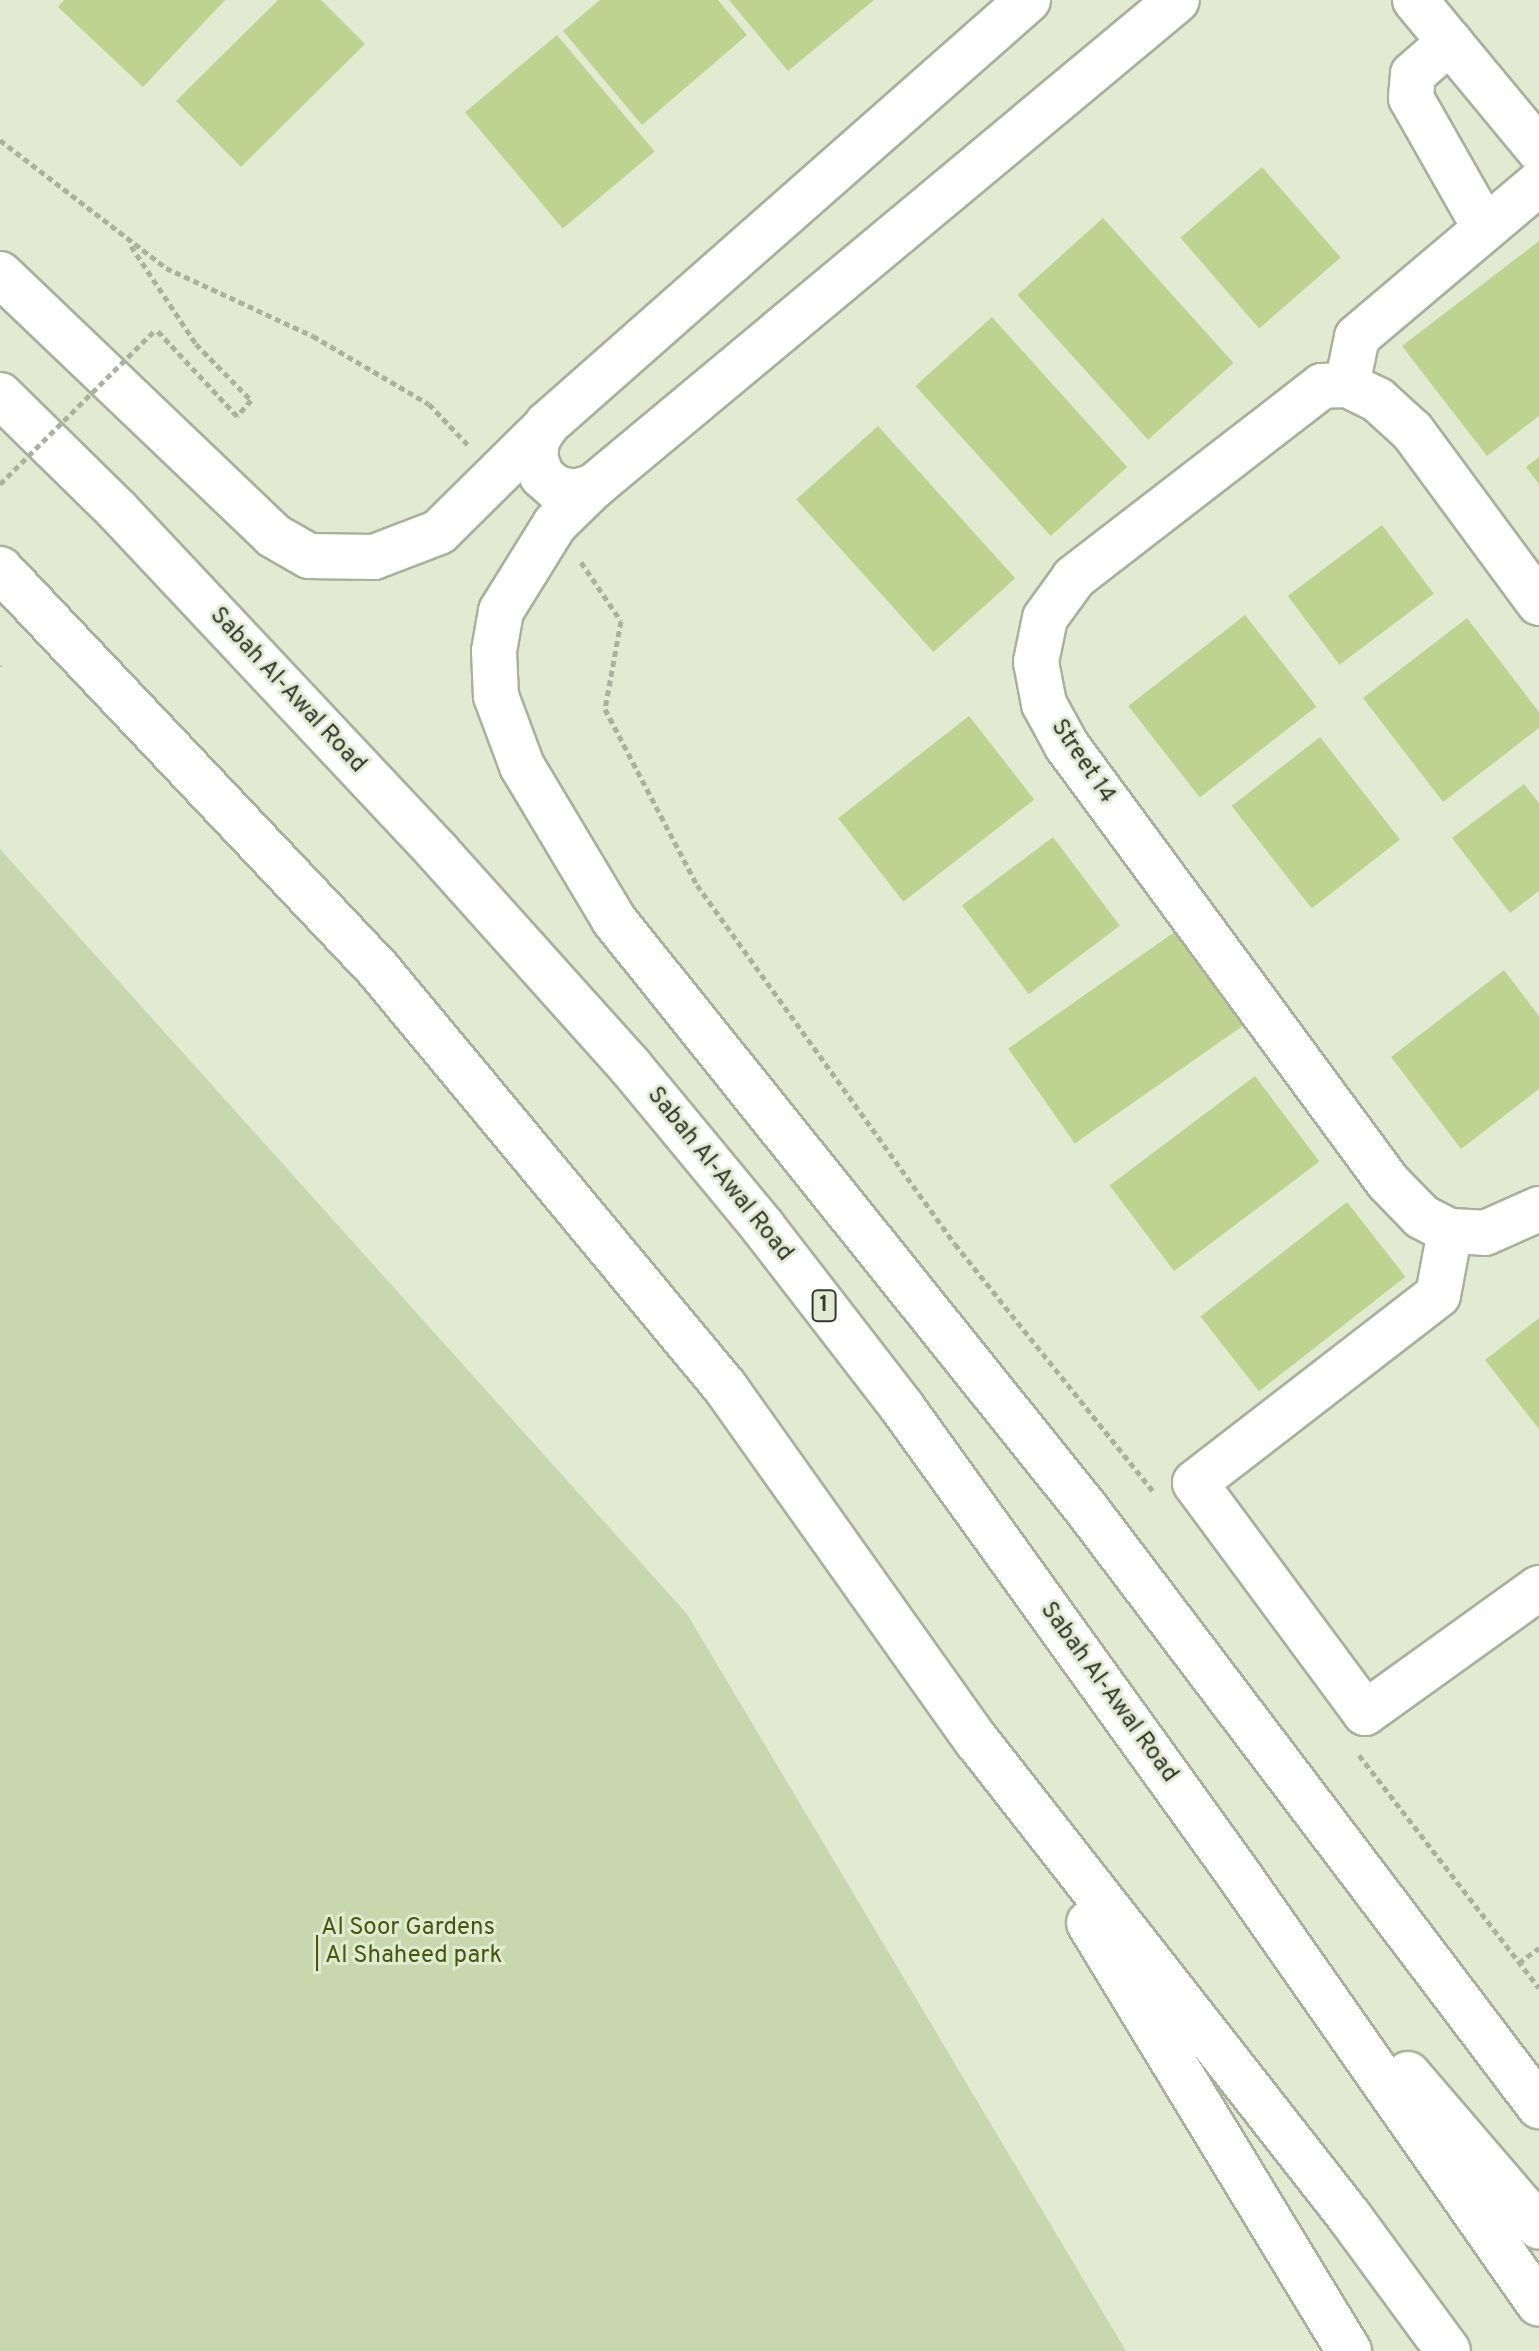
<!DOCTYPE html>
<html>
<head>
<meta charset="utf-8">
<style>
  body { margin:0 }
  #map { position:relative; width:1539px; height:2351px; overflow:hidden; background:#e2ebd2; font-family:Overpass,sans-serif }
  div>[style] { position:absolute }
  .green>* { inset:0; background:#c9d7ae }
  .building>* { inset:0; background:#bdd38f; transform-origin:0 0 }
  .path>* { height:5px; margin-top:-2.5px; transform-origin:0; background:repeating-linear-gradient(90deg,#aab29e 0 6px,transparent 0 10px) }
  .roads { filter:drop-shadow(2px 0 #a8b199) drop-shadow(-2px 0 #a8b199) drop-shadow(0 2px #a8b199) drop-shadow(0 -2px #a8b199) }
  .minor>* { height:44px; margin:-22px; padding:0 22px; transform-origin:22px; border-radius:22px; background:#fff }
  .highway>* { height:44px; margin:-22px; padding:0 22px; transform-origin:22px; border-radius:22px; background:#fff }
  .path-bridge>* { height:5px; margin-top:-2.5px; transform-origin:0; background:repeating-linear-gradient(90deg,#aab29e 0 6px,transparent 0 10px) }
  span { translate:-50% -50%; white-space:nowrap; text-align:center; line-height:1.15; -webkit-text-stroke:6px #e2ebd2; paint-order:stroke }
  .shield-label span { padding:2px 6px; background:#e2ebd2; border:2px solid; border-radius:6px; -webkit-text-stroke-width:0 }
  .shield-label { font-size:22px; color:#34382e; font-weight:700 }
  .street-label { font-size:24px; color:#34382e }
  .park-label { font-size:24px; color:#45570b }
</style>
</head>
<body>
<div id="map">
  <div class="green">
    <i style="clip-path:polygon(0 849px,687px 1614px,1126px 2351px,0 2351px)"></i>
  </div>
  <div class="building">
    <i style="clip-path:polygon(64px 0,225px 0,143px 87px,58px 7px)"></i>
    <i style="clip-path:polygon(278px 0,321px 0,365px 44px,241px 167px,176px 101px)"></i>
    <i style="clip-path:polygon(600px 0,718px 0,747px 35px,642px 125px,563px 31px)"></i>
    <i style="clip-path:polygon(729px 0,874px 0,788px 71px)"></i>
    <i style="left:557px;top:35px;width:152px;height:120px;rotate:50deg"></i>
    <i style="left:1262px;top:167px;width:120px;height:108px;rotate:49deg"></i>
    <i style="left:1103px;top:218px;width:195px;height:115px;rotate:48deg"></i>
    <i style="clip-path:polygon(1539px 241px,1539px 416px,1487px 456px,1402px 346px)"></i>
    <i style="left:992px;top:317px;width:202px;height:103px;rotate:48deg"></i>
    <i style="left:878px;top:426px;width:205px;height:110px;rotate:48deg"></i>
    <i style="clip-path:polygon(1539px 457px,1539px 484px,1526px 467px)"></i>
    <i style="left:1382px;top:525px;width:86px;height:118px;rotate:53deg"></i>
    <i style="left:1245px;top:615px;width:116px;height:148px;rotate:52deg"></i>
    <i style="clip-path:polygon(1467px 618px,1539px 712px,1539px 728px,1443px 802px,1363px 698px)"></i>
    <i style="left:969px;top:716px;width:106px;height:166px;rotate:52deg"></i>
    <i style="left:1320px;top:737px;width:130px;height:112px;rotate:52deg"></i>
    <i style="clip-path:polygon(1524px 784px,1539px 803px,1539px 891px,1510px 913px,1452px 838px)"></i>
    <i style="left:1053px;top:837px;width:111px;height:114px;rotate:53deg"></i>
    <i style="left:1186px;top:924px;width:116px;height:217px;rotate:55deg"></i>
    <i style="clip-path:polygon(1504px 970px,1539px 1016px,1539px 1089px,1461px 1149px,1391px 1057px)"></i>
    <i style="left:1255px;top:1076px;width:107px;height:182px;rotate:53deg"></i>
    <i style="left:1347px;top:1202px;width:95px;height:186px;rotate:52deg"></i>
    <i style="clip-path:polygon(1539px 1318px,1539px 1429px,1485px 1360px)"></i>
  </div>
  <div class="path">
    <i style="left:0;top:140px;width:210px;rotate:37.6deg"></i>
    <i style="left:166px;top:268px;width:162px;rotate:24.8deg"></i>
    <i style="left:313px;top:336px;width:134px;rotate:30.4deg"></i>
    <i style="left:429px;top:404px;width:57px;rotate:46.4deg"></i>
    <i style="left:131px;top:246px;width:118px;rotate:56.4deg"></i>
    <i style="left:196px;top:344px;width:78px;rotate:45.5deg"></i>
    <i style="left:251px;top:400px;width:21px;rotate:131deg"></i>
    <i style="left:237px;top:416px;width:119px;rotate:-133deg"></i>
    <i style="left:581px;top:562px;width:71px;rotate:55.9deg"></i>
    <i style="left:621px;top:621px;width:89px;rotate:100.3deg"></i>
    <i style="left:605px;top:709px;width:199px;rotate:62.4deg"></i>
    <i style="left:697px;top:885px;width:442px;rotate:54.3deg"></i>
    <i style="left:955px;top:1244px;width:317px;rotate:51.3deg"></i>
    <i style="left:0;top:665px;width:1px;rotate:90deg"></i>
    <i style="left:1359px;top:1755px;width:294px;rotate:52.3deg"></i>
    <i style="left:1519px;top:1963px;width:25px;rotate:-37deg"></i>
  </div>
  <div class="roads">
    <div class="minor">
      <i style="left:1028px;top:0;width:641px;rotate:138.6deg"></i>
      <i style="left:547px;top:424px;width:19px;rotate:122deg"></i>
      <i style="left:537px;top:440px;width:18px;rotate:96deg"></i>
      <i style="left:535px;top:458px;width:19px;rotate:69deg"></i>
      <i style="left:542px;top:476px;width:18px;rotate:41deg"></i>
      <i style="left:556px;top:488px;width:19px;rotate:12deg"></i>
      <i style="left:575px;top:492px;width:19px;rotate:-16deg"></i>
      <i style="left:593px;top:487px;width:760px;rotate:-39.82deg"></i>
      <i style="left:1415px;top:0;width:195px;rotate:50.4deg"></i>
      <i style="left:1450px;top:42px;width:49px;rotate:139.1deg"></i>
      <i style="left:1413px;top:74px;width:24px;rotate:95deg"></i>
      <i style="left:1411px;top:98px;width:150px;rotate:60.4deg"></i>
      <i style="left:0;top:274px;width:379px;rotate:43.7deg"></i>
      <i style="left:274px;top:536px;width:40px;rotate:29.7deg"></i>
      <i style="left:309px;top:556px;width:65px;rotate:0.9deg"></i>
      <i style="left:374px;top:557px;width:70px;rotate:-21deg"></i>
      <i style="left:439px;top:532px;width:151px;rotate:-44.7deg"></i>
      <i style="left:1347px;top:385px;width:49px;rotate:-78.2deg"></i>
      <i style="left:1357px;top:337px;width:238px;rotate:-40.2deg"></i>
      <i style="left:593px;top:487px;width:53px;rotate:135.8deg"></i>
      <i style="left:555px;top:524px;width:102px;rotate:121.8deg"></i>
      <i style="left:501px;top:611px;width:41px;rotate:99.9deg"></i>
      <i style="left:494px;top:651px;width:45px;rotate:87.5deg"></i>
      <i style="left:496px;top:696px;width:75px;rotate:69.6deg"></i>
      <i style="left:522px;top:766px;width:179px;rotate:59.1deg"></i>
      <i style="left:614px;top:920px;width:753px;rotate:51.26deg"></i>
      <i style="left:1085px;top:1507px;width:752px;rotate:52.84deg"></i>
      <i style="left:1539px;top:603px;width:214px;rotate:-126.4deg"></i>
      <i style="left:1412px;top:431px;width:46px;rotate:-137.6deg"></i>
      <i style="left:1378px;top:400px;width:34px;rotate:-154deg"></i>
      <i style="left:1347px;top:385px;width:25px;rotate:178deg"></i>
      <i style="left:1322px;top:386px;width:314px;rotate:142.3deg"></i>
      <i style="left:1074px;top:578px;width:49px;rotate:125.9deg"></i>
      <i style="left:1045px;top:618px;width:45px;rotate:101.6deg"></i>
      <i style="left:1036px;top:662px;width:43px;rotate:79.2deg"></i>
      <i style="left:1044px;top:704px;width:48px;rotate:61.3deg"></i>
      <i style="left:1067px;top:746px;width:541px;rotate:53.64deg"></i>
      <i style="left:1388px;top:1182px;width:49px;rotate:45.8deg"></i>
      <i style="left:1422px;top:1217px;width:31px;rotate:27deg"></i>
      <i style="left:1450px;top:1231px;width:35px;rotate:3deg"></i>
      <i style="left:1485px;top:1233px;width:59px;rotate:-24deg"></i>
      <i style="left:1450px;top:1231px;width:65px;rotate:100.6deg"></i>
      <i style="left:1438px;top:1295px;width:307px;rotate:142.3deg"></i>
      <i style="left:1195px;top:1483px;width:286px;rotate:53.5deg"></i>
      <i style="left:1365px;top:1713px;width:214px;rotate:-35.7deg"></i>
    </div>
    <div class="highway">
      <i style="left:0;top:395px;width:165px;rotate:44.5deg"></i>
      <i style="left:118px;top:511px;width:468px;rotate:46.8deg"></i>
      <i style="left:438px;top:852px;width:288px;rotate:48.1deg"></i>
      <i style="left:630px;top:1066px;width:209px;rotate:50.4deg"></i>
      <i style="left:763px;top:1227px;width:227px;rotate:52.3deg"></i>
      <i style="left:902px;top:1407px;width:577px;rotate:54.24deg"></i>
      <i style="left:1239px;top:1875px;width:523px;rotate:55.03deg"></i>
      <i style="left:0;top:569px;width:550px;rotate:46.62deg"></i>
      <i style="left:378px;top:969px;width:543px;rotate:50.3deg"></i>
      <i style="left:725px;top:1387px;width:435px;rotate:54.6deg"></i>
      <i style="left:977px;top:1741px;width:603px;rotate:51.93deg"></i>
      <i style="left:1349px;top:2216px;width:167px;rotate:53.7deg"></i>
      <i style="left:1089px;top:1923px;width:501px;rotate:58.72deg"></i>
      <i style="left:1408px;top:2074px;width:201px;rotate:49.4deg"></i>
    </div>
  </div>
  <div class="path-bridge">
    <i style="left:0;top:484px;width:220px;rotate:-44.8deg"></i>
  </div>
  <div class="shield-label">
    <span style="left:824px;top:1306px">1</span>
  </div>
  <div class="street-label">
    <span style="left:287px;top:691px;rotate:47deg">Sabah Al-Awal Road</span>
    <span style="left:1082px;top:762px;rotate:56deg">Street 14</span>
    <span style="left:719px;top:1175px;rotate:51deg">Sabah Al-Awal Road</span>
    <span style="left:1108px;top:1693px;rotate:54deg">Sabah Al-Awal Road</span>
  </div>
  <div class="park-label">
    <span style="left:408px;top:1943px">Al Soor Gardens<br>| Al Shaheed park</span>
  </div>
</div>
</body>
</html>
